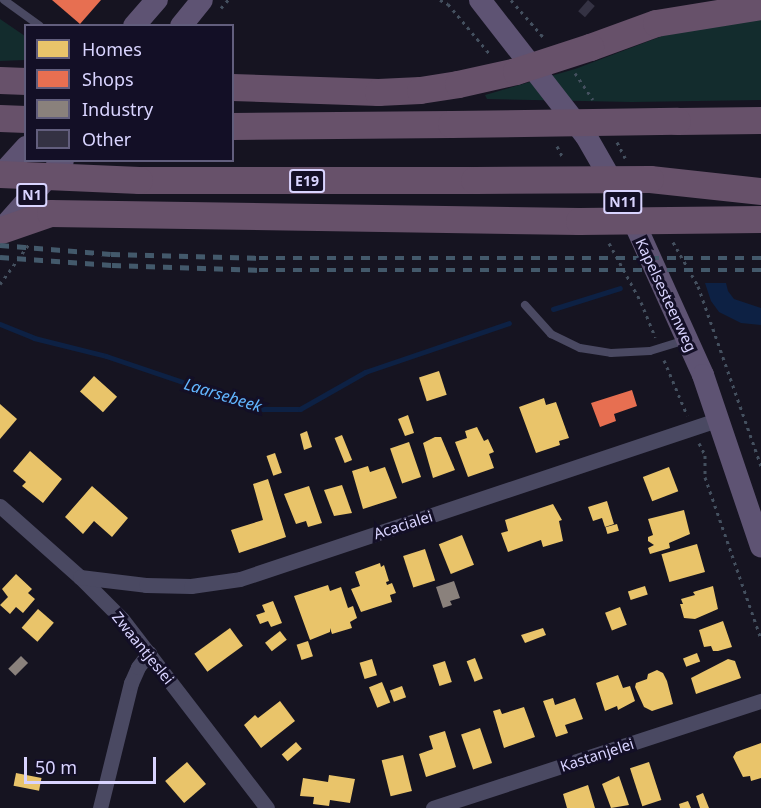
<!DOCTYPE html>
<html>
<head>
<meta charset="utf-8">
<style>
  body { margin:0 }
  #map { position:relative; width:761px; height:808px; overflow:hidden; background:#161421; font-family:"Noto Sans",sans-serif }
  div>[style] { position:absolute }
  .green>* { inset:0; background:#132c2d }
  .water>* { inset:0; background:#0d2144 }
  .homes>* { inset:0; background:#e9c46a; transform-origin:0 0 }
  .shops>* { inset:0; background:#e76f51 }
  .industry>* { inset:0; background:#8a817c; transform-origin:0 0 }
  .stream>* { height:5px; margin:-2.5px; padding:0 2.5px; transform-origin:2.5px; border-radius:2.5px; background:#0d2144 }
  .building>* { inset:0; background:#343243; transform-origin:0 0 }
  .path>* { height:3px; margin-top:-1.5px; transform-origin:0; background:repeating-linear-gradient(90deg,#44505f 0 3px,transparent 0 7.5px) }
  .service>* { height:8px; margin:-4px; padding:0 4px; transform-origin:4px; border-radius:4px; background:#4a4962 }
  .minor>* { height:15px; margin:-7.5px; padding:0 7.5px; transform-origin:7.5px; border-radius:7.5px; background:#4a4962 }
  .primary>* { height:22px; margin:-11px; padding:0 11px; transform-origin:11px; border-radius:11px; background:#5e5373 }
  .motorway>* { height:27px; margin:-13.5px; padding:0 13.5px; transform-origin:13.5px; border-radius:13.5px; background:#67516a }
  .rail>* { height:4.5px; margin-top:-2.25px; transform-origin:0; background:repeating-linear-gradient(90deg,#43596b 0 9px,transparent 0 17px) }
  .motorway-bridge>* { height:27px; margin:-13.5px; padding:0 13.5px; transform-origin:13.5px; border-radius:13.5px; background:#67516a }
  span { translate:-50% -50%; white-space:nowrap; text-align:center; line-height:1.15; -webkit-text-stroke:6px #130f26; paint-order:stroke }
  .shield-label span { padding:2px 4px; background:#130f26; border:2px solid; border-radius:4px; -webkit-text-stroke-width:0 }
  .shield-label { font-size:14px; color:#d9d4ff; font-weight:700 }
  .street-label { font-size:15px; color:#d9d4ff }
  .water-label { font-size:16px; color:#62b6ff; font-style:italic }
  .legend { position:absolute; left:24px; top:24px; width:210px; height:138px; box-sizing:border-box; background:#130f26; border:2px solid #625e7d; margin:0; padding:8px 10px; list-style:none; font-size:18px; color:#d9d4ff }
  .legend li { display:flex; align-items:center; gap:12px; height:30px }
  .legend b { width:30px; border:2px solid #625e7d }
  .scale { position:absolute; left:24px; top:757px; width:132px; height:27px; box-sizing:border-box; border:3px solid #d9d4ff; border-top:0; padding-left:8px; font-size:18px; line-height:21px; white-space:nowrap; color:#d9d4ff; -webkit-text-stroke:4px #130f26; paint-order:stroke }
</style>
</head>
<body>
<div id="map">
  <div class="green">
    <i style="clip-path:polygon(761px 15px,761px 100px,632px 102px,487px 99px,485px 95px,575px 69px,678px 30px)"></i>
    <i style="clip-path:polygon(0 19px,25px 36px,25px 60px,0 61px)"></i>
  </div>
  <div class="water">
    <i style="clip-path:polygon(705px 283px,726px 283px,728px 291px,734px 299px,761px 308px,761px 325px,741px 323px,719px 312px,711px 301px)"></i>
  </div>
  <div class="homes">
    <i style="left:439px;top:371px;width:25px;height:21px;rotate:72deg"></i>
    <i style="left:94px;top:376px;width:31px;height:21px;rotate:42deg"></i>
    <i style="clip-path:polygon(544px 398px,546px 405px,556px 402px,569px 438px,559px 441px,560px 445px,536px 453px,519px 407px)"></i>
    <i style="clip-path:polygon(0 404px,17px 419px,0 439px)"></i>
    <i style="clip-path:polygon(408px 415px,414px 433px,405px 436px,398px 419px)"></i>
    <i style="clip-path:polygon(477px 427px,484px 441px,488px 439px,494px 452px,489px 454px,494px 468px,468px 477px,455px 442px,467px 438px,465px 431px)"></i>
    <i style="clip-path:polygon(307px 431px,312px 447px,304px 450px,300px 434px)"></i>
    <i style="left:342px;top:435px;width:27px;height:8px;rotate:68deg"></i>
    <i style="clip-path:polygon(435px 437px,441px 437px,455px 470px,433px 478px,423px 443px)"></i>
    <i style="left:409px;top:442px;width:37px;height:20px;rotate:71deg"></i>
    <i style="clip-path:polygon(30px 451px,62px 479px,43px 503px,22px 486px,26px 482px,13px 471px)"></i>
    <i style="left:275px;top:453px;width:21px;height:9px;rotate:71deg"></i>
    <i style="clip-path:polygon(368px 466px,370px 472px,385px 467px,397px 498px,363px 509px,352px 471px)"></i>
    <i style="left:669px;top:467px;width:26px;height:28px;rotate:69deg"></i>
    <i style="clip-path:polygon(268px 479px,286px 537px,239px 553px,231px 530px,263px 520px,253px 484px)"></i>
    <i style="clip-path:polygon(342px 485px,352px 513px,334px 516px,324px 490px)"></i>
    <i style="clip-path:polygon(92px 486px,128px 518px,112px 537px,94px 521px,83px 534px,65px 517px)"></i>
    <i style="clip-path:polygon(309px 486px,322px 523px,308px 527px,306px 521px,296px 524px,284px 494px)"></i>
    <i style="clip-path:polygon(607px 501px,614px 524px,605px 527px,602px 518px,593px 521px,588px 507px)"></i>
    <i style="clip-path:polygon(553px 504px,562px 520px,559px 521px,563px 541px,543px 547px,541px 540px,508px 552px,501px 533px,508px 531px,505px 520px)"></i>
    <i style="clip-path:polygon(684px 510px,690px 534px,669px 543px,670px 548px,650px 554px,648px 548px,654px 545px,648px 541px,648px 537px,653px 535px,648px 519px)"></i>
    <i style="left:617px;top:524px;width:7px;height:12px;rotate:74deg"></i>
    <i style="left:462px;top:535px;width:32px;height:25px;rotate:68deg"></i>
    <i style="left:697px;top:544px;width:29px;height:37px;rotate:74deg"></i>
    <i style="left:425px;top:549px;width:33px;height:23px;rotate:72deg"></i>
    <i style="clip-path:polygon(380px 563px,381px 567px,384px 565px,389px 581px,386px 582px,387px 585px,392px 583px,396px 593px,390px 595px,392px 602px,361px 612px,351px 589px,360px 586px,355px 572px)"></i>
    <i style="clip-path:polygon(16px 574px,32px 589px,28px 593px,35px 599px,23px 613px,16px 607px,10px 614px,0 605px,8px 597px,2px 589px)"></i>
    <i style="clip-path:polygon(328px 585px,330px 591px,341px 587px,348px 608px,353px 606px,357px 618px,350px 622px,352px 628px,332px 634px,330px 628px,330px 632px,310px 640px,294px 596px)"></i>
    <i style="left:645px;top:586px;width:9px;height:18px;rotate:72deg"></i>
    <i style="clip-path:polygon(713px 586px,718px 609px,695px 619px,684px 618px,680px 604px,683px 604px,681px 599px,695px 595px,693px 592px)"></i>
    <i style="clip-path:polygon(273px 601px,282px 623px,271px 627px,268px 621px,260px 624px,256px 615px,265px 612px,262px 605px)"></i>
    <i style="left:620px;top:607px;width:19px;height:16px;rotate:69deg"></i>
    <i style="left:38px;top:609px;width:21px;height:25px;rotate:41deg"></i>
    <i style="clip-path:polygon(723px 621px,732px 647px,718px 651px,713px 651px,711px 646px,704px 647px,699px 630px)"></i>
    <i style="left:230px;top:628px;width:22px;height:44px;rotate:54deg"></i>
    <i style="clip-path:polygon(543px 628px,546px 635px,525px 643px,521px 635px)"></i>
    <i style="left:280px;top:631px;width:11px;height:19px;rotate:52deg"></i>
    <i style="left:308px;top:641px;width:16px;height:12px;rotate:72deg"></i>
    <i style="left:697px;top:653px;width:9px;height:15px;rotate:69deg"></i>
    <i style="left:475px;top:658px;width:22px;height:9px;rotate:69deg"></i>
    <i style="left:372px;top:659px;width:17px;height:13px;rotate:73deg"></i>
    <i style="clip-path:polygon(728px 659px,735px 661px,741px 678px,696px 694px,691px 678px)"></i>
    <i style="left:445px;top:661px;width:22px;height:13px;rotate:72deg"></i>
    <i style="clip-path:polygon(657px 670px,663px 673px,667px 681px,673px 704px,652px 711px,644px 707px,635px 687px,636px 683px,647px 679px,648px 674px)"></i>
    <i style="clip-path:polygon(618px 675px,623px 688px,630px 686px,635px 701px,618px 710px,617px 706px,605px 711px,596px 683px)"></i>
    <i style="left:382px;top:682px;width:22px;height:14px;rotate:68deg"></i>
    <i style="left:402px;top:686px;width:12px;height:13px;rotate:70deg"></i>
    <i style="clip-path:polygon(553px 698px,555px 705px,575px 698px,583px 719px,565px 725px,568px 733px,556px 737px,543px 701px)"></i>
    <i style="clip-path:polygon(280px 701px,295px 721px,261px 748px,244px 725px,255px 715px,258px 718px)"></i>
    <i style="clip-path:polygon(524px 707px,535px 737px,504px 748px,493px 711px,500px 709px,502px 714px)"></i>
    <i style="left:480px;top:728px;width:37px;height:20px;rotate:71deg"></i>
    <i style="clip-path:polygon(445px 731px,456px 767px,426px 777px,419px 754px,433px 749px,429px 736px)"></i>
    <i style="left:296px;top:742px;width:9px;height:19px;rotate:49deg"></i>
    <i style="clip-path:polygon(761px 743px,761px 778px,751px 781px,750px 776px,743px 777px,733px 757px,736px 752px)"></i>
    <i style="left:403px;top:755px;width:37px;height:22px;rotate:76deg"></i>
    <i style="left:187px;top:762px;width:29px;height:29px;rotate:49deg"></i>
    <i style="left:649px;top:762px;width:40px;height:20px;rotate:72deg"></i>
    <i style="left:16px;top:773px;width:26px;height:13px;rotate:11deg"></i>
    <i style="clip-path:polygon(329px 775px,355px 779px,350px 803px,330px 800px,329px 806px,313px 804px,314px 797px,300px 796px,303px 778px,328px 782px)"></i>
    <i style="clip-path:polygon(619px 776px,629px 805px,611px 808px,602px 784px)"></i>
    <i style="clip-path:polygon(588px 785px,595px 808px,567px 808px,563px 794px)"></i>
    <i style="clip-path:polygon(703px 793px,709px 808px,700px 808px,696px 796px)"></i>
    <i style="clip-path:polygon(688px 801px,691px 808px,680px 808px,679px 804px)"></i>
  </div>
  <div class="shops">
    <i style="clip-path:polygon(52px 0,101px 0,80px 24px)"></i>
    <i style="clip-path:polygon(632px 390px,637px 406px,614px 414px,616px 421px,600px 427px,591px 403px)"></i>
  </div>
  <div class="industry">
    <i style="clip-path:polygon(454px 581px,460px 598px,450px 601px,452px 605px,443px 608px,436px 587px)"></i>
    <i style="left:21px;top:656px;width:10px;height:18px;rotate:45deg"></i>
  </div>
  <div class="stream">
    <i style="left:553px;top:309px;width:70px;rotate:-17.4deg"></i>
    <i style="left:0;top:324px;width:37px;rotate:22deg"></i>
    <i style="left:34px;top:338px;width:74px;rotate:14deg"></i>
    <i style="left:106px;top:356px;width:166px;rotate:18.7deg"></i>
    <i style="left:263px;top:409px;width:37px"></i>
    <i style="left:300px;top:409px;width:75px;rotate:-29.6deg"></i>
    <i style="left:365px;top:372px;width:152px;rotate:-18.8deg"></i>
  </div>
  <div class="building">
    <i style="left:588px;top:0;width:9px;height:15px;rotate:41deg"></i>
  </div>
  <div class="path">
    <i style="left:440px;top:0;width:9px;rotate:27deg"></i>
    <i style="left:448px;top:4px;width:64px;rotate:50.1deg"></i>
    <i style="left:511px;top:0;width:52px;rotate:48.9deg"></i>
    <i style="left:221px;top:8px;width:11px;rotate:-49deg"></i>
    <i style="left:575px;top:73px;width:32px;rotate:56deg"></i>
    <i style="left:617px;top:142px;width:18px;rotate:63deg"></i>
    <i style="left:557px;top:146px;width:13px;rotate:63deg"></i>
    <i style="left:673px;top:242px;width:51px;rotate:60.4deg"></i>
    <i style="left:698px;top:286px;width:191px;rotate:70.7deg"></i>
    <i style="left:609px;top:243px;width:67px;rotate:61.5deg"></i>
    <i style="left:641px;top:302px;width:38px;rotate:68deg"></i>
    <i style="left:0;top:284px;width:49px;rotate:-54.1deg"></i>
    <i style="left:664px;top:360px;width:60px;rotate:67.3deg"></i>
    <i style="left:699px;top:443px;width:13px;rotate:63deg"></i>
    <i style="left:705px;top:455px;width:22px;rotate:90deg"></i>
    <i style="left:705px;top:477px;width:171px;rotate:70.9deg"></i>
  </div>
  <div class="service">
    <i style="left:4px;top:0;width:44px;rotate:35.8deg"></i>
    <i style="left:525px;top:305px;width:39px;rotate:48deg"></i>
    <i style="left:551px;top:334px;width:32px;rotate:26deg"></i>
    <i style="left:580px;top:348px;width:31px;rotate:9deg"></i>
    <i style="left:611px;top:353px;width:39px;rotate:-3deg"></i>
    <i style="left:650px;top:351px;width:37px;rotate:-17deg"></i>
  </div>
  <div class="minor">
    <i style="left:0;top:506px;width:107px;rotate:41.6deg"></i>
    <i style="left:80px;top:577px;width:59px;rotate:45deg"></i>
    <i style="left:122px;top:619px;width:238px;rotate:52.5deg"></i>
    <i style="left:80px;top:577px;width:66px;rotate:6.9deg"></i>
    <i style="left:146px;top:585px;width:45px;rotate:1.3deg"></i>
    <i style="left:191px;top:586px;width:49px;rotate:-8.1deg"></i>
    <i style="left:240px;top:579px;width:503px;rotate:-18.43deg"></i>
    <i style="left:100px;top:808px;width:129px;rotate:-76.1deg"></i>
    <i style="left:131px;top:683px;width:17px;rotate:-66deg"></i>
    <i style="left:138px;top:667px;width:18px;rotate:-52deg"></i>
    <i style="left:433px;top:808px;width:345px;rotate:-18.1deg"></i>
  </div>
  <div class="primary">
    <i style="left:480px;top:0;width:172px;rotate:52.1deg"></i>
    <i style="left:586px;top:136px;width:86px;rotate:60.2deg"></i>
    <i style="left:629px;top:211px;width:180px;rotate:65.7deg"></i>
    <i style="left:703px;top:375px;width:181px;rotate:71.3deg"></i>
    <i style="left:134px;top:26px;width:35px;rotate:-49deg"></i>
    <i style="left:181px;top:26px;width:33px;rotate:-51deg"></i>
    <i style="left:0;top:176px;width:39px;rotate:-48deg"></i>
    <i style="left:0;top:231px;width:95px;rotate:-48.4deg"></i>
  </div>
  <div class="motorway">
    <i style="left:590px;top:47px;width:70px;rotate:-20deg"></i>
    <i style="left:656px;top:23px;width:106px;rotate:-9.2deg"></i>
    <i style="left:0;top:80px;width:26px;rotate:2deg"></i>
    <i style="left:232px;top:87px;width:146px;rotate:2deg"></i>
    <i style="left:378px;top:92px;width:42px;rotate:-2.7deg"></i>
    <i style="left:420px;top:90px;width:38px;rotate:-9deg"></i>
    <i style="left:677px;top:121px;width:84px;rotate:-0.7deg"></i>
    <i style="left:232px;top:126px;width:219px;rotate:-0.5deg"></i>
    <i style="left:650px;top:179px;width:112px;rotate:6.2deg"></i>
    <i style="left:139px;top:180px;width:335px"></i>
    <i style="left:1px;top:230px;width:52px;rotate:-19.1deg"></i>
    <i style="left:50px;top:213px;width:529px;rotate:0.87deg"></i>
  </div>
  <div class="rail">
    <i style="left:0;top:245px;width:111px;rotate:4.6deg"></i>
    <i style="left:111px;top:254px;width:148px;rotate:1.5deg"></i>
    <i style="left:259px;top:258px;width:502px"></i>
    <i style="left:0;top:257px;width:112px;rotate:4.1deg"></i>
    <i style="left:112px;top:265px;width:147px;rotate:1.9deg"></i>
    <i style="left:259px;top:270px;width:502px"></i>
  </div>
  <div class="motorway-bridge">
    <i style="left:458px;top:84px;width:59px;rotate:-12.6deg"></i>
    <i style="left:516px;top:71px;width:78px;rotate:-18deg"></i>
    <i style="left:0;top:118px;width:26px;rotate:2deg"></i>
    <i style="left:451px;top:124px;width:226px;rotate:-0.8deg"></i>
    <i style="left:0;top:174px;width:139px;rotate:2.5deg"></i>
    <i style="left:474px;top:180px;width:176px;rotate:-0.3deg"></i>
    <i style="left:579px;top:221px;width:182px;rotate:-0.6deg"></i>
  </div>
  <div class="shield-label">
    <span style="left:307px;top:181px">E19</span>
    <span style="left:32px;top:195px">N1</span>
    <span style="left:623px;top:202px">N11</span>
  </div>
  <div class="street-label">
    <span style="left:666px;top:295px;rotate:65deg">Kapelsesteenweg</span>
    <span style="left:403px;top:525px;rotate:-18deg">Acacialei</span>
    <span style="left:143px;top:648px;rotate:51deg">Zwaantjeslei</span>
    <span style="left:597px;top:755px;rotate:-18deg">Kastanjelei</span>
  </div>
  <div class="water-label">
    <span style="left:223px;top:395px;rotate:17deg">Laarsebeek</span>
  </div>
  <ul class="legend">
  <li><b style="height:16px;background:#e9c46a"></b>Homes</li>
  <li><b style="height:16px;background:#e76f51"></b>Shops</li>
  <li><b style="height:16px;background:#8a817c"></b>Industry</li>
  <li><b style="height:16px;background:#343243"></b>Other</li>
  </ul>
  <div class="scale">50 m</div>
</div>
</body>
</html>
